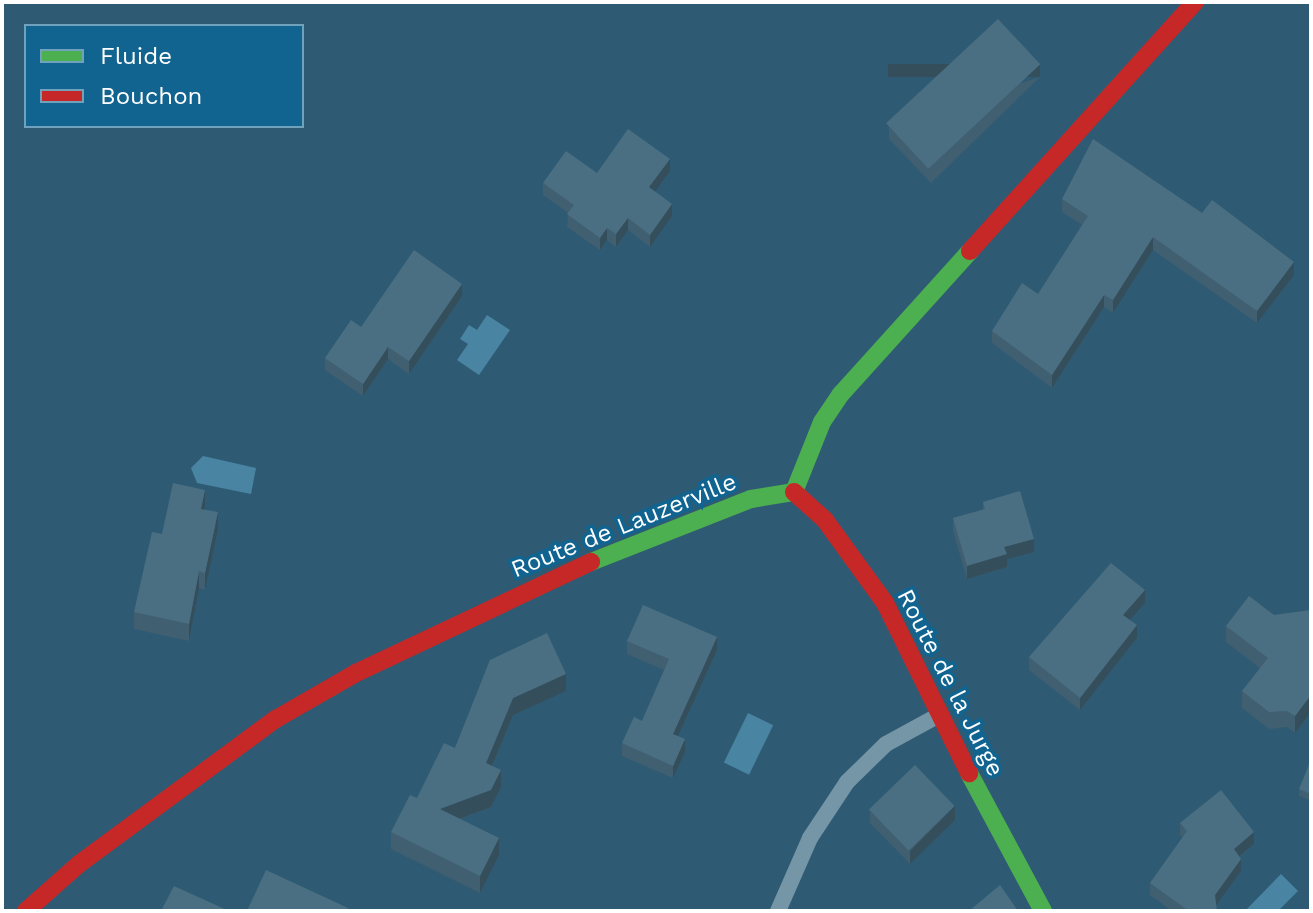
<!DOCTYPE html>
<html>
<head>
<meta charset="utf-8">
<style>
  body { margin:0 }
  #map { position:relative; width:1313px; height:913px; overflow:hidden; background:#2e5b73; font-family:"Work Sans",sans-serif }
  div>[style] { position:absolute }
  .water>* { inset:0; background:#4984a2; transform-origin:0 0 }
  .lane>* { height:16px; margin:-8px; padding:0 8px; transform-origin:8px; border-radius:8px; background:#7596a6 }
  .fast>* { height:18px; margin:-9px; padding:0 9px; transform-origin:9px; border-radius:9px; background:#4caf50 }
  .jam>* { height:18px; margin:-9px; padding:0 9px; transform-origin:9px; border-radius:9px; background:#c62828 }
  .wall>* { inset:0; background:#405f70 }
  .shaded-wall>* { inset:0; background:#344e5b; transform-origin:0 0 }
  .building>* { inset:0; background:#4b6f82; transform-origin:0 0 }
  span { translate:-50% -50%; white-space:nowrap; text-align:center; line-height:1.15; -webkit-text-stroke:7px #116490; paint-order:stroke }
  .street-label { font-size:24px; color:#fff }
  .frame { position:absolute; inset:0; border:4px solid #fff; pointer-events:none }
  .legend { position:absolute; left:24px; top:24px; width:280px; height:104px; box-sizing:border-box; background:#116490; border:2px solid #70a2bc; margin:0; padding:10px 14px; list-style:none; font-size:24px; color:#fff }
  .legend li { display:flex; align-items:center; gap:16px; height:40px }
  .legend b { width:40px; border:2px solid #70a2bc }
</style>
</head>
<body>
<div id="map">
  <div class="water">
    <i style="clip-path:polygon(487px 315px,510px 330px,479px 375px,457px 360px,468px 344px,460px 339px,469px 325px,477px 330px)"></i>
    <i style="clip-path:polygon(203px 456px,256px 468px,251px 494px,197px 483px,191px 468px)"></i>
    <i style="left:748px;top:713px;width:28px;height:55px;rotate:26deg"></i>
    <i style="clip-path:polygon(1281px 874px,1298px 891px,1278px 911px,1245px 911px)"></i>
  </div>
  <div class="lane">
    <i style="left:778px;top:911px;width:80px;rotate:-66.3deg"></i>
    <i style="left:810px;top:838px;width:67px;rotate:-56.5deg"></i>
    <i style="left:847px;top:782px;width:54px;rotate:-44.3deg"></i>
    <i style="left:886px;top:744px;width:60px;rotate:-28.7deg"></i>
  </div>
  <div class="fast">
    <i style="left:591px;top:562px;width:172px;rotate:-21.5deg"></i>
    <i style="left:751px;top:499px;width:44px;rotate:-9.2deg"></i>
    <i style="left:794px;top:492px;width:75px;rotate:-68.2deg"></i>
    <i style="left:822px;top:422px;width:34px;rotate:-56deg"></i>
    <i style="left:841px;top:394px;width:193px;rotate:-47.9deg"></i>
    <i style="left:969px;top:773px;width:157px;rotate:61.8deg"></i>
  </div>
  <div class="jam">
    <i style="left:970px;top:251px;width:336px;rotate:-47.9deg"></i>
    <i style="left:794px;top:492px;width:42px;rotate:42.1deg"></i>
    <i style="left:825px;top:520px;width:102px;rotate:54.1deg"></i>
    <i style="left:885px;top:603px;width:190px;rotate:63.7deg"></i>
    <i style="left:26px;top:911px;width:71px;rotate:-41.6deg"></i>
    <i style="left:79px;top:864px;width:245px;rotate:-36.4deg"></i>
    <i style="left:276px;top:719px;width:92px;rotate:-29.9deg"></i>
    <i style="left:356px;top:673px;width:260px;rotate:-25.3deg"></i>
  </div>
  <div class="wall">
    <i style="clip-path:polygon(1040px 77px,931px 183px,889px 139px,889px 126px)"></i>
    <i style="clip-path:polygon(670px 171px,655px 192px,672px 216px,650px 247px,628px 230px,616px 247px,607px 240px,600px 250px,567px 227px,568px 213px,543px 195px,543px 183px,597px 173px)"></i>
    <i style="clip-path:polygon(1062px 199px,1294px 275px,1257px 323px,1153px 250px,1113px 313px,1104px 307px,1052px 388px,992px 343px,992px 331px,1038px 294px,1082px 225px,1062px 212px)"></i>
    <i style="clip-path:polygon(462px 296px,409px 374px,388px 359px,363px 396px,325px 370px,325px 358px,361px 327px)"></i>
    <i style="clip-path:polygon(983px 502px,1034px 552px,1007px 559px,1007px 567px,967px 579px,953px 531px,953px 518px,983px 510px)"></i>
    <i style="clip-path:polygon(205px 507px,204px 509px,218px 529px,205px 590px,199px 588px,189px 641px,134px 629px,134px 612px,162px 534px)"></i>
    <i style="clip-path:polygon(1145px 603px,1130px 620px,1137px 638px,1080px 710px,1029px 670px,1029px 657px)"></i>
    <i style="clip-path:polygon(1311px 610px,1311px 712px,1295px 733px,1287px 727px,1269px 729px,1242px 708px,1242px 691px,1260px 668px,1226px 642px,1226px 626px,1274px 615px)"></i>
    <i style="clip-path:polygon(627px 641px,717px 650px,678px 736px,685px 752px,673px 778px,622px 756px,622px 743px,642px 721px,664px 670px,627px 654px)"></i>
    <i style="clip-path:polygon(490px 660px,566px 691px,513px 715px,492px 766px,501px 787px,491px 807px,460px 819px,499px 855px,480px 893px,391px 849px,391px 832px,455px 748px)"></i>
    <i style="clip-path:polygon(1311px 762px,1311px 801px,1299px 796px,1299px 789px)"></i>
    <i style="clip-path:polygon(870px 810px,955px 820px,910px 864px,870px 823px)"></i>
    <i style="clip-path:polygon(1180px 823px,1254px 844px,1240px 857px,1241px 871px,1216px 905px,1217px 911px,1172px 911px,1150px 895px,1150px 883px,1183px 837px,1180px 835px)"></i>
  </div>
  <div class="shaded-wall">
    <i style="left:1040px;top:64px;width:13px;height:152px;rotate:90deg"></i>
    <i style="clip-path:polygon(670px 159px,670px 171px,649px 200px,649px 187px)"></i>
    <i style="clip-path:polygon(672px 204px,672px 216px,650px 247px,650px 235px)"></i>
    <i style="clip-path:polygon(628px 218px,628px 230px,616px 247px,616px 234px)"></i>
    <i style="clip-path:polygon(607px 228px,607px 240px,600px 250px,600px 238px)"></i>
    <i style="clip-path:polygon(1153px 237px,1153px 250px,1113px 313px,1113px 300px)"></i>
    <i style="clip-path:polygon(1294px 262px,1294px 275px,1257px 323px,1257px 311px)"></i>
    <i style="clip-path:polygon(462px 284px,462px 296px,409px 374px,409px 361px)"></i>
    <i style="clip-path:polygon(1104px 295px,1104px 307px,1052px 388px,1052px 375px)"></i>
    <i style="clip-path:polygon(388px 347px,388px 359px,363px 396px,363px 384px)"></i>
    <i style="clip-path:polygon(205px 490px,205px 507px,201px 526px,201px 509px)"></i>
    <i style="clip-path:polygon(218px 512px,218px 529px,205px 590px,205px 573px)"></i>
    <i style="clip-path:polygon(1034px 539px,1034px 552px,1007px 559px,1007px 567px,967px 579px,967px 566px,1004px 547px)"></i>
    <i style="clip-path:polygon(199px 571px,199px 588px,189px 641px,189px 624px)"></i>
    <i style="clip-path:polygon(1145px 590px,1145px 603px,1123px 628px,1123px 615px)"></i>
    <i style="clip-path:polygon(1137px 625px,1137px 638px,1080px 710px,1080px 698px)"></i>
    <i style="clip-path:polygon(717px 637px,717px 650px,673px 747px,673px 734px)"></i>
    <i style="clip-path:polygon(566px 674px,566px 691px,513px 715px,486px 780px,486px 763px,513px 698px)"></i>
    <i style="clip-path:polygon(1311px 695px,1311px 712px,1295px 733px,1295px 716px)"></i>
    <i style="clip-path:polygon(685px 739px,685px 752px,673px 778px,673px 766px)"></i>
    <i style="clip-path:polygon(501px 770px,501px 787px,491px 807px,440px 826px,440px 809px)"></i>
    <i style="clip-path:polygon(955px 806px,955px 820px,910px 864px,910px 851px)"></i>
    <i style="clip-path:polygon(1254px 832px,1254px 844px,1234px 861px,1234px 849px)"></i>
    <i style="clip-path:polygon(499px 838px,499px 855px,480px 893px,480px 876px)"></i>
    <i style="clip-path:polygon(1241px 859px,1241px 871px,1215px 907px,1215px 895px)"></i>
  </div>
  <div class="building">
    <i style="left:998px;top:19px;width:62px;height:153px;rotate:47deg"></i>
    <i style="clip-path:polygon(628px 129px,670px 159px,649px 187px,672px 204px,650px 235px,628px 218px,616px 234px,607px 228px,600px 238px,567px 214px,574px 205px,543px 183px,566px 151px,597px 173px)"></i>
    <i style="clip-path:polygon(1093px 139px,1202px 213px,1212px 200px,1294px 262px,1257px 311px,1153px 237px,1113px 300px,1104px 295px,1052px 375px,992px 331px,1022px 283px,1038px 294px,1088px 216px,1062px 199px)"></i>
    <i style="clip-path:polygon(414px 250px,462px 284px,409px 361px,388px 347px,363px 384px,325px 358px,351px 320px,361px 327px)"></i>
    <i style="clip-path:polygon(173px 483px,205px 490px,201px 509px,218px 512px,205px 573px,199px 571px,189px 624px,134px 612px,152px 532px,162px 534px)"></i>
    <i style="clip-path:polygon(1020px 491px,1034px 539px,1004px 547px,1007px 554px,967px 566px,953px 518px,985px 509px,983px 502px)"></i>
    <i style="clip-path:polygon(1111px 563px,1145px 590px,1123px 615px,1137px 625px,1080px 698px,1029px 657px)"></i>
    <i style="clip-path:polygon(1249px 596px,1274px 615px,1311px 610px,1311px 695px,1295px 716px,1287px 711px,1269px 712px,1242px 691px,1268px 658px,1226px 626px)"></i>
    <i style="clip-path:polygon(643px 605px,717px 637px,673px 734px,685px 739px,673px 766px,622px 743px,634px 717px,642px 721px,669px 659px,627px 641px)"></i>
    <i style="clip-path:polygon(547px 633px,566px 674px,513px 698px,486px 763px,501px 770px,491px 790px,440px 809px,499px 838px,480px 876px,391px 832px,410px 795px,417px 798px,444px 743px,455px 748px,490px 660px)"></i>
    <i style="clip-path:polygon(1310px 762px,1311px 762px,1311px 794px,1299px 789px)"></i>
    <i style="left:915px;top:765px;width:57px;height:64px;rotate:46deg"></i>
    <i style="clip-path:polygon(1221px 790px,1254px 832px,1234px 849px,1241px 859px,1215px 895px,1217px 911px,1189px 911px,1150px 883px,1187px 831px,1180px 823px)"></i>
    <i style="clip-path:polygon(266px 870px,348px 908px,347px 911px,247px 911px)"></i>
    <i style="clip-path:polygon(1000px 885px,1018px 911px,969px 911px)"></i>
    <i style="clip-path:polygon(174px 886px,229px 911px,161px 911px)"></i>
  </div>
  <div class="street-label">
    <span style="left:624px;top:526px;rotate:-22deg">Route de Lauzerville</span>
    <span style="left:950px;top:683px;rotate:63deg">Route de la Jurge</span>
  </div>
  <div class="frame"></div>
  <ul class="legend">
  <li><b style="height:10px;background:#4caf50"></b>Fluide</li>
  <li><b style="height:10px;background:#c62828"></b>Bouchon</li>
  </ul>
</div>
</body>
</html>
